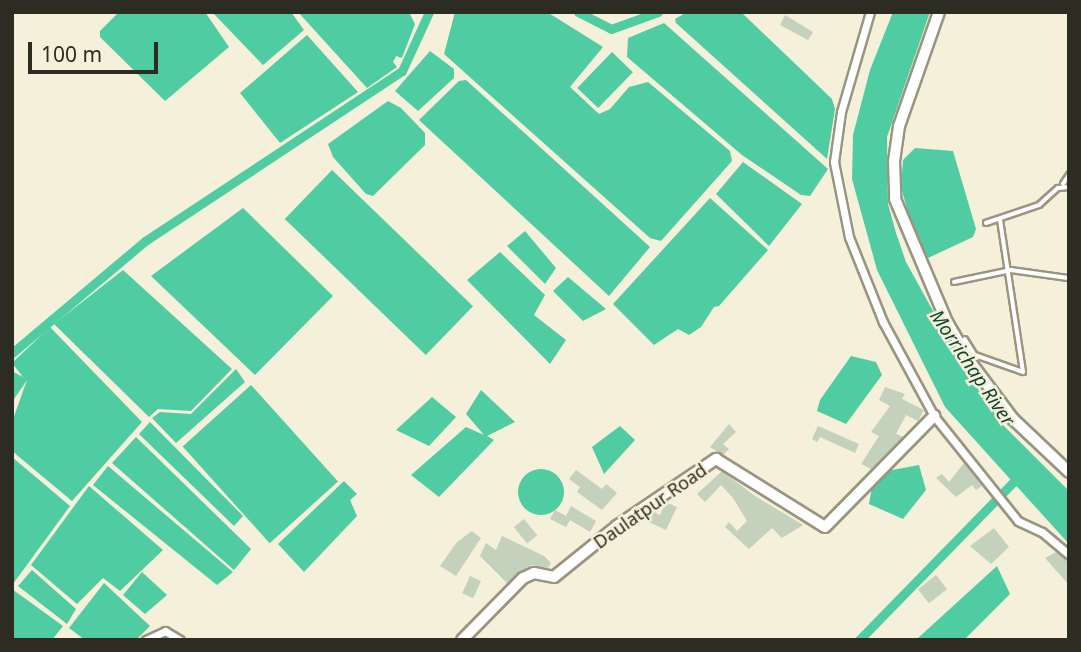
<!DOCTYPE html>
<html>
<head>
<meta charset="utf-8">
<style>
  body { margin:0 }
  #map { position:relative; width:1081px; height:652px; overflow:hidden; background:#f4f0d9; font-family:"Noto Sans",sans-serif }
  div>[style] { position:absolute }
  .water>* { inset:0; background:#4fcca2; transform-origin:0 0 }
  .round { border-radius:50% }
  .canal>* { height:9px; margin:-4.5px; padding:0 4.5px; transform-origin:4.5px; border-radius:4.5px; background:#4fcca2 }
  .building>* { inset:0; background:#c4d1bd; transform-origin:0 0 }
  .roads { filter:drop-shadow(2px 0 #999580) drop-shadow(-2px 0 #999580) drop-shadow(0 2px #999580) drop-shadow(0 -2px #999580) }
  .lane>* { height:3.5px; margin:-1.75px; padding:0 1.75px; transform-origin:1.75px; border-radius:1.75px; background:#fff }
  .street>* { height:7px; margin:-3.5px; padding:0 3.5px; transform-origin:3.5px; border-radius:3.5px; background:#fff }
  .secondary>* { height:10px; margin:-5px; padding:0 5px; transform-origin:5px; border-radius:5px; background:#fff }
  span { translate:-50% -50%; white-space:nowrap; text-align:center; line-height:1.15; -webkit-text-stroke:5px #f4f0d9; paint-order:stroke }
  .street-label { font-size:18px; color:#2d2c23 }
  .water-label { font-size:19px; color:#0e4433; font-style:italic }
  .frame { position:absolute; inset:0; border:14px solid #2d2c23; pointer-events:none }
  .scale { position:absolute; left:28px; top:42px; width:130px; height:32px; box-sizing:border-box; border:4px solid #2d2c23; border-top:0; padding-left:9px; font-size:21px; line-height:24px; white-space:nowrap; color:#2d2c23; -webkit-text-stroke:5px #f4f0d9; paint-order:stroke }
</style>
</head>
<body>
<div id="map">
  <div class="water">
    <i style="clip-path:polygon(119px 12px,205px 12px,229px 47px,165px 101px,100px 37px,100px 31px)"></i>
    <i style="clip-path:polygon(212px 12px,291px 12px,304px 30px,263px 65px)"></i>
    <i style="clip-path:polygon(298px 12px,409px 12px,415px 24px,402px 58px,396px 56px,393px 62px,397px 67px,367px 88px)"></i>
    <i style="clip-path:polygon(455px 12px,547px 12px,603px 47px,570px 87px,599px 114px,610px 109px,629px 87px,648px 82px,730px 151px,732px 161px,661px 241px,650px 238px,444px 54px)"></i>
    <i style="clip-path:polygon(687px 12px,741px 12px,832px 99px,835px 109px,827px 159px,676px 23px,675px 19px)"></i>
    <i style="clip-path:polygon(893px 12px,930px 12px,887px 137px,888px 204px,896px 233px,906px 262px,970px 378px,1004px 426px,1069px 491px,1069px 544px,945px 407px,877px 270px,852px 179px,853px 135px,870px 70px)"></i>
    <i style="clip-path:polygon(664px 23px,828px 169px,810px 196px,801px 195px,742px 155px,627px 57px,628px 38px)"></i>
    <i style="clip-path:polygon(307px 35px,358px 92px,280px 143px,240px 93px)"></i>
    <i style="clip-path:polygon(430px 51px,454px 69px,454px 78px,418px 111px,395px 91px)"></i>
    <i style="left:612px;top:52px;width:29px;height:50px;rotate:44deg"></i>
    <i style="clip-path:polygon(466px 80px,650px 247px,609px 296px,419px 120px,459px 81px)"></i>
    <i style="clip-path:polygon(388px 101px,401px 108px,425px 133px,425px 145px,373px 196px,366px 194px,333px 157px,328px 144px)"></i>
    <i style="clip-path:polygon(915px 148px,953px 151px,976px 229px,973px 237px,928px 258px,918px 249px,901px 187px,903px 160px)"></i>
    <i style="clip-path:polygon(743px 162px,802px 204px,769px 246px,716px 194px)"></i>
    <i style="left:332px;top:170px;width:196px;height:68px;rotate:44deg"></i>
    <i style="clip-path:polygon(710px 198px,768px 250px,719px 306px,714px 307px,701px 327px,689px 335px,678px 329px,654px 345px,613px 304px)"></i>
    <i style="clip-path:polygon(243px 208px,333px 296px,255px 375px,151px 276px)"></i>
    <i style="clip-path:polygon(525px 231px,556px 268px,545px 284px,507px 246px)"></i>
    <i style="clip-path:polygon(500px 252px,545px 295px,534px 315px,566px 340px,550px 364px,467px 280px)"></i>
    <i style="clip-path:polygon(123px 270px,232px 369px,191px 411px,158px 409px,149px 417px,54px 324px)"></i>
    <i style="clip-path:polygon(568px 277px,606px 309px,583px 321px,553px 291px)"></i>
    <i style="clip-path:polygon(50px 327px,142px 422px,72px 501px,12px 451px,12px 422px,27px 380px,12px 402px,12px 371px,23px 377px,12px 363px)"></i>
    <i style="clip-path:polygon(851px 356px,876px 362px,882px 375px,846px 424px,817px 411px,820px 400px)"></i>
    <i style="clip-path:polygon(236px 369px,245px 382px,176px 443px,152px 418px,160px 412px,191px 414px)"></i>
    <i style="left:251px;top:385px;width:130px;height:92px;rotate:48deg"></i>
    <i style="clip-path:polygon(481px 390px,515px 422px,487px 436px,494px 440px,439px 497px,411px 475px,466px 427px,484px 435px,466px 414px)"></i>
    <i style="clip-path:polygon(432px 397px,456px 417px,429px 446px,396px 430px)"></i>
    <i style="clip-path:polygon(150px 422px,243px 516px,234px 526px,139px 434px)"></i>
    <i style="clip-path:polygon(620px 426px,635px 440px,604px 474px,592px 447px)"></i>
    <i style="clip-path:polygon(136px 437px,251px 549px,234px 570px,112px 463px)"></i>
    <i style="clip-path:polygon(12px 457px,70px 506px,13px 584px,12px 583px)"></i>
    <i style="clip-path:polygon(919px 465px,926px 490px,903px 519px,869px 504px,872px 487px,887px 471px)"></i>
    <i style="clip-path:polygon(108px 466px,233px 572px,217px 585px,93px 485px)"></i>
    <i class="round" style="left:518px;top:469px;width:46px;height:46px"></i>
    <i style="clip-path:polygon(344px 481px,357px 494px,350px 500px,357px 516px,304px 572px,278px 544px)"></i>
    <i style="clip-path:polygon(89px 486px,163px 550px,120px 591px,103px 578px,77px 604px,31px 565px)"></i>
    <i style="clip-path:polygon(997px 566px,1010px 594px,964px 640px,918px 638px)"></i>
    <i style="clip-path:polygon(32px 570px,76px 609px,67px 624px,18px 586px)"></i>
    <i style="clip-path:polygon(142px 572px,167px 595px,145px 614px,123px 595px)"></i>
    <i style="clip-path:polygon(104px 583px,150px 626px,136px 640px,85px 640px,69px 628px)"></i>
    <i style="clip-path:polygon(12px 589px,63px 626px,52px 640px,12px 640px)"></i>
  </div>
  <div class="canal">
    <i style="left:578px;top:12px;width:37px;rotate:27deg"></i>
    <i style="left:611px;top:29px;width:50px;rotate:-19.9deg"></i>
    <i style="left:12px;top:353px;width:174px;rotate:-40.1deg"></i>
    <i style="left:145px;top:241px;width:308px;rotate:-33.5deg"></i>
    <i style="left:402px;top:71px;width:65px;rotate:-65.4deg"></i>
    <i style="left:859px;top:640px;width:229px;rotate:-45.7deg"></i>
  </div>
  <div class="building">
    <i style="clip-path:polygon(785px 15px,813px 32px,808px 40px,780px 25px)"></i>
    <i style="clip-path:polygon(885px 387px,905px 394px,902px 399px,924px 410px,918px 421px,906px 415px,896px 434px,903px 437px,871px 469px,861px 464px,879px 436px,871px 432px,890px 406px,879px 400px)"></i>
    <i style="clip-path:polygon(729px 424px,736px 432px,723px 444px,729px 449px,723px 455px,710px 447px)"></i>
    <i style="clip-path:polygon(818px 426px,859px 444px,855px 453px,820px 437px,817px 442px,812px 439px)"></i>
    <i style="clip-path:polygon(964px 463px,982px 486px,976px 490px,972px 485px,956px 497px,936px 478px,942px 474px,949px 482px)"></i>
    <i style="clip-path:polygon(576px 470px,602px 489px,606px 484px,617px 493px,602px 510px,577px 492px,580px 487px,569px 479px)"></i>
    <i style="clip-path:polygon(722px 471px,755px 496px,803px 525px,782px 538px,772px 528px,749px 549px,725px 527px,729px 522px,737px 531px,747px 521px,733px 498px,721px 485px,705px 502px,697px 494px)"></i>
    <i style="clip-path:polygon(666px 502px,677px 507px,666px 530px,649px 522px,654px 512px,660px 515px)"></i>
    <i style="clip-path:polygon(571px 506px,596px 521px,590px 532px,570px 520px,566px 527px,550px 519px,555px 510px,566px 516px)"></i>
    <i style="left:524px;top:519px;width:21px;height:13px;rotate:51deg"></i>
    <i style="clip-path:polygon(994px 528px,1009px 547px,991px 564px,970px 546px)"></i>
    <i style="clip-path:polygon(472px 531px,481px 538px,456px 576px,440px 566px,457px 542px)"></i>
    <i style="clip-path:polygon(502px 536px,544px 556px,551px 563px,548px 568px,531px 565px,507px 583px,480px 556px,486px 543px,496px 550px)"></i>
    <i style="clip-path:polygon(1056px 552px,1069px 561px,1069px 585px,1045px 558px)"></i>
    <i style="left:936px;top:575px;width:18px;height:23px;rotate:52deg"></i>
    <i style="left:470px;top:576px;width:12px;height:19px;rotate:24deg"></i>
  </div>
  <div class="roads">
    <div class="lane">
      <i style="left:1063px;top:184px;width:11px;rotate:-56deg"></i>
      <i style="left:986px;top:223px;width:56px;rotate:-18.8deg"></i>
      <i style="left:1039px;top:205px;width:25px;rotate:-42deg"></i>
      <i style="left:1058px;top:188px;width:11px;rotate:-5deg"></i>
      <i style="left:954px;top:282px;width:58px;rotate:-11.9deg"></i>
      <i style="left:1011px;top:270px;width:59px;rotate:7.9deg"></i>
      <i style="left:965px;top:339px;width:19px;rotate:58deg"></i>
      <i style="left:975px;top:355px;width:51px;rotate:19.5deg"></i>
      <i style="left:1023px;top:372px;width:154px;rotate:-98.6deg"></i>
    </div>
    <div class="street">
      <i style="left:870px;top:12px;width:104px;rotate:106.2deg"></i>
      <i style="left:841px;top:112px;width:50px;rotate:98deg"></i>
      <i style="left:834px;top:162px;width:76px;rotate:78.7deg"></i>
      <i style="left:849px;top:237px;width:92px;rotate:68.2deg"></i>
      <i style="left:883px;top:322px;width:107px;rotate:61.5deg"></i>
      <i style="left:934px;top:416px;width:134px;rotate:51.3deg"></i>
      <i style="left:1018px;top:521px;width:26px;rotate:25deg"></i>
      <i style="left:1042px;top:532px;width:35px;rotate:40deg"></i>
      <i style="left:146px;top:640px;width:21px;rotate:-25deg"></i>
      <i style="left:165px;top:631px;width:17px;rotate:31deg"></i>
    </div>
    <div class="secondary">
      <i style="left:939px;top:12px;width:121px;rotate:109.3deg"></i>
      <i style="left:899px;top:126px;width:35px;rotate:98deg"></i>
      <i style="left:894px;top:161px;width:38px;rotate:88deg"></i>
      <i style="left:895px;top:199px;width:134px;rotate:67.1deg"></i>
      <i style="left:947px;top:322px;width:48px;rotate:59.7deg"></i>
      <i style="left:971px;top:363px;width:70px;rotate:53.1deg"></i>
      <i style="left:1013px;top:419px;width:77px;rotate:43.4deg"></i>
      <i style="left:462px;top:640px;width:87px;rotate:-45.5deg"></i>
      <i style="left:523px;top:578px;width:12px;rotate:-24deg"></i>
      <i style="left:534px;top:573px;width:20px;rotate:11deg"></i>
      <i style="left:554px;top:577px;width:81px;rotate:-39deg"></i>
      <i style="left:617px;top:526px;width:120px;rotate:-34.1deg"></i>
      <i style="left:716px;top:459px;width:128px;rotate:32deg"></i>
      <i style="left:825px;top:527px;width:156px;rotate:-45.5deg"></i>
    </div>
  </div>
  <div class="street-label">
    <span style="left:650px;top:506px;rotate:-35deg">Daulatpur Road</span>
  </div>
  <div class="water-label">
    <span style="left:972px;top:368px;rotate:56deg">Morrichap River</span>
  </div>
  <div class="frame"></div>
  <div class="scale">100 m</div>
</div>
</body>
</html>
